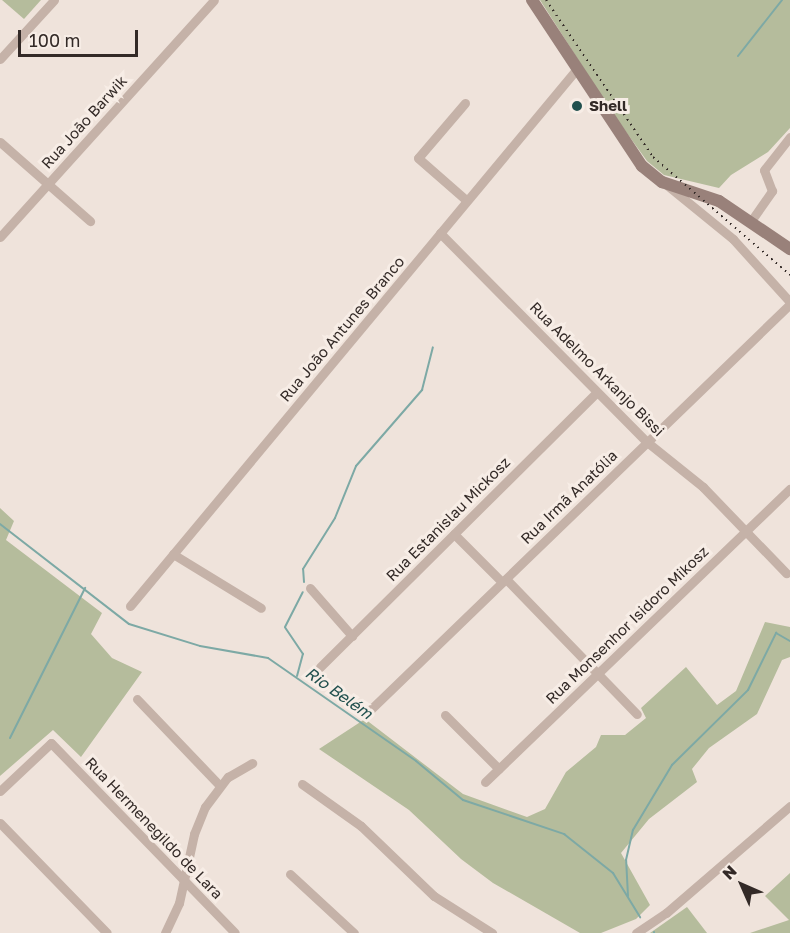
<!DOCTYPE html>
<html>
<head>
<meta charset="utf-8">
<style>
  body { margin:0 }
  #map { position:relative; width:790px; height:933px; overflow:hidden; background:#efe3db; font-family:"Golos Text",sans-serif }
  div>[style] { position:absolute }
  .green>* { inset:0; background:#b5bc9c }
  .stream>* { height:2px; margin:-1px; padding:0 1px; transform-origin:1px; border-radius:1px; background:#7da9a5 }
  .street>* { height:9px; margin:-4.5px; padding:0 4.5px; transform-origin:4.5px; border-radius:4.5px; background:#c5b2a8 }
  .secondary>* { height:12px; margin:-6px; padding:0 6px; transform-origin:6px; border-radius:6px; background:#99817a }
  .rail>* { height:2px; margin-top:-1px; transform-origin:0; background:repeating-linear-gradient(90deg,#332a27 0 1.5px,transparent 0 6px) }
  .dots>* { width:16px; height:16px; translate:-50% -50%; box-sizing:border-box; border:3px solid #f7ede6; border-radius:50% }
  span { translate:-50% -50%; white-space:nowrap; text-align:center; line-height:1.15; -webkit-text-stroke:6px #f7ede6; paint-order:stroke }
  .poi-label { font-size:15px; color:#332a27; font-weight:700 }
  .left { translate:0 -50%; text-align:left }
  .street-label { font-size:15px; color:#332a27 }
  .water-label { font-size:16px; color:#21504e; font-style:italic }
  .north { position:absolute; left:712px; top:855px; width:60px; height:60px; -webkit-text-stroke:4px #f7ede6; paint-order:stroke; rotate:315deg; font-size:16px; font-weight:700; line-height:24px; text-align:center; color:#332a27 }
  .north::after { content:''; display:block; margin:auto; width:21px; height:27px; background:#332a27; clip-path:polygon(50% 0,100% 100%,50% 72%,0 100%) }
  .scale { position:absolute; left:18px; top:30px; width:120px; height:27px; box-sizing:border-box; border:3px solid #332a27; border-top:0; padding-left:8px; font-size:18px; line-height:21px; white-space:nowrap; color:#332a27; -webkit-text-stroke:4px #f7ede6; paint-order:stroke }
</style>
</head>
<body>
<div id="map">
  <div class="green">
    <i style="clip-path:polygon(2px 0,41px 0,24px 19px)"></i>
    <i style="clip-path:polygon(540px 0,790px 0,790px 128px,768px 152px,731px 175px,719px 188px,664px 175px,647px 161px,611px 111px)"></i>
    <i style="clip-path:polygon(0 508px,14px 521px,6px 540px,102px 613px,91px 634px,112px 658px,142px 672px,81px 757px,53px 730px,0 776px)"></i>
    <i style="clip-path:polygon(765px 622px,790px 627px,790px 657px,782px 660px,757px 714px,709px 748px,692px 769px,697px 782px,649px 819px,621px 853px,650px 905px,636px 919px,601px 933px,580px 933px,493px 883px,461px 859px,409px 810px,319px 749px,365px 719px,463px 794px,527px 817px,545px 809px,566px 772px,596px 747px,601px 735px,625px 735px,646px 718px,641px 708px,686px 667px,717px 705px,736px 691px)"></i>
    <i style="clip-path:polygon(790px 873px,790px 933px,750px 933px,789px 920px,765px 896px)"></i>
    <i style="clip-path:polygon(687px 907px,707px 933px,650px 933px)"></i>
  </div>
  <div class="stream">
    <i style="left:738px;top:56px;width:71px;rotate:-51.8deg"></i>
    <i style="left:0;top:524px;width:163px;rotate:37.8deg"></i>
    <i style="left:129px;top:624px;width:74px;rotate:17.2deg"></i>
    <i style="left:200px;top:646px;width:69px;rotate:10deg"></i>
    <i style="left:268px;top:658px;width:180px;rotate:34.8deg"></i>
    <i style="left:416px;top:761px;width:61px;rotate:39.7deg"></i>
    <i style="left:463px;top:800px;width:107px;rotate:18.6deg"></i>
    <i style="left:564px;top:834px;width:63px;rotate:38.5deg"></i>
    <i style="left:613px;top:873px;width:52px;rotate:58.5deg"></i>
    <i style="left:304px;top:582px;width:13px;rotate:-94deg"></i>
    <i style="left:303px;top:569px;width:60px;rotate:-57.9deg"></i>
    <i style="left:335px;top:518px;width:56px;rotate:-68deg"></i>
    <i style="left:356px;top:466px;width:101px;rotate:-49deg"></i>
    <i style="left:422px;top:390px;width:44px;rotate:-75.7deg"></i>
    <i style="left:297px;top:676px;width:23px;rotate:-75deg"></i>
    <i style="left:303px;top:654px;width:32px;rotate:-124deg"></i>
    <i style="left:285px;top:627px;width:39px;rotate:-63deg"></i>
    <i style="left:10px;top:738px;width:168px;rotate:-63.4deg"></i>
    <i style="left:628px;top:896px;width:36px;rotate:-93deg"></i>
    <i style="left:626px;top:860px;width:31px;rotate:-77deg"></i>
    <i style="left:633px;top:830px;width:76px;rotate:-59deg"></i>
    <i style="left:672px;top:765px;width:107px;rotate:-44.6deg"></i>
    <i style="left:748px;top:690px;width:64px;rotate:-63.8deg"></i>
    <i style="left:776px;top:633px;width:16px;rotate:30deg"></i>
    <i style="left:654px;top:932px;width:1px;rotate:90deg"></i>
  </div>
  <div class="street">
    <i style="left:0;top:59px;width:80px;rotate:-47.5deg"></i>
    <i style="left:465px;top:103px;width:72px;rotate:130.5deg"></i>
    <i style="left:418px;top:158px;width:64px;rotate:41.2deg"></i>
    <i style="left:0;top:142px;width:120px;rotate:41.3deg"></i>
    <i style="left:668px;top:186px;width:84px;rotate:39.2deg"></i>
    <i style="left:733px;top:239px;width:85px;rotate:47.9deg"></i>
    <i style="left:751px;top:221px;width:37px;rotate:-55deg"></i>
    <i style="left:772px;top:191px;width:22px;rotate:-111deg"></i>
    <i style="left:764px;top:170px;width:42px;rotate:-51.8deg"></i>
    <i style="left:440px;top:233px;width:294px;rotate:45.3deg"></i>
    <i style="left:647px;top:442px;width:72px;rotate:38.8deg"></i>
    <i style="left:703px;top:487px;width:120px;rotate:46deg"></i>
    <i style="left:0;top:237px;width:319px;rotate:-47.9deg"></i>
    <i style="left:454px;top:534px;width:68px;rotate:45deg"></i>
    <i style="left:173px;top:554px;width:103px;rotate:31.5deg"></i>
    <i style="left:506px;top:579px;width:188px;rotate:45.9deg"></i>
    <i style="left:310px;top:588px;width:64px;rotate:48.8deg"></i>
    <i style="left:130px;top:606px;width:697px;rotate:-50.24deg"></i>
    <i style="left:320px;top:667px;width:390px;rotate:-44.8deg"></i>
    <i style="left:137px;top:699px;width:120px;rotate:46.3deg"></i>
    <i style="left:369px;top:711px;width:586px;rotate:-44.03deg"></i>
    <i style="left:445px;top:715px;width:76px;rotate:45deg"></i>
    <i style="left:485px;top:782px;width:423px;rotate:-43.9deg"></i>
    <i style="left:302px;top:784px;width:72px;rotate:35.4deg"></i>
    <i style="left:361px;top:826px;width:101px;rotate:43.8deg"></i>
    <i style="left:434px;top:896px;width:69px;rotate:32.5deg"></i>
    <i style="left:0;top:791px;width:70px;rotate:-43.3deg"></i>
    <i style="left:51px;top:743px;width:264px;rotate:45.9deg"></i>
    <i style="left:0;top:823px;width:153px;rotate:45.8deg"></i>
    <i style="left:290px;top:874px;width:87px;rotate:42.7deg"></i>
    <i style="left:165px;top:933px;width:33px;rotate:-65deg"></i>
    <i style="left:179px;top:903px;width:71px;rotate:-77.7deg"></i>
    <i style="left:194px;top:834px;width:29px;rotate:-68deg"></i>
    <i style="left:205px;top:807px;width:38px;rotate:-53deg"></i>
    <i style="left:228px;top:777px;width:28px;rotate:-30deg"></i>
    <i style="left:636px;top:933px;width:36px;rotate:-34deg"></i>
    <i style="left:666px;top:913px;width:164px;rotate:-40.8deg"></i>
  </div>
  <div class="secondary">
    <i style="left:532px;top:0;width:199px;rotate:56.5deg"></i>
    <i style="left:642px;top:166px;width:26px;rotate:39deg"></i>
    <i style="left:662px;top:182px;width:60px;rotate:18.4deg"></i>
    <i style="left:719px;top:201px;width:86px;rotate:34.1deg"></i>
  </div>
  <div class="rail">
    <i style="left:546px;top:0;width:190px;rotate:55.7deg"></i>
    <i style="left:653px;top:157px;width:181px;rotate:40.7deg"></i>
  </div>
  <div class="dots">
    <i style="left:577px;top:106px;background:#21504e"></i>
  </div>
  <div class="poi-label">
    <span class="left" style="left:589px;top:106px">Shell</span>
  </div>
  <div class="street-label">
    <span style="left:84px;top:122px;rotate:-48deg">Rua João Barwik</span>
    <span style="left:342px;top:329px;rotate:-50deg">Rua João Antunes Branco</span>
    <span style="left:597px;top:369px;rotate:45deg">Rua Adelmo Arkanjo Bissi</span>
    <span style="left:569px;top:497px;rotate:-44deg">Rua Irmã Anatólia</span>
    <span style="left:448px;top:519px;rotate:-45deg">Rua Estanislau Mickosz</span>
    <span style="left:627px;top:625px;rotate:-44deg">Rua Monsenhor Isidoro Mikosz</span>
    <span style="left:154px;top:828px;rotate:46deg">Rua Hermenegildo de Lara</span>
  </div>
  <div class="water-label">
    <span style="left:339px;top:693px;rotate:35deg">Rio Belém</span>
  </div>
  <div class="north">N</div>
  <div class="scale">100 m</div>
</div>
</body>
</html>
